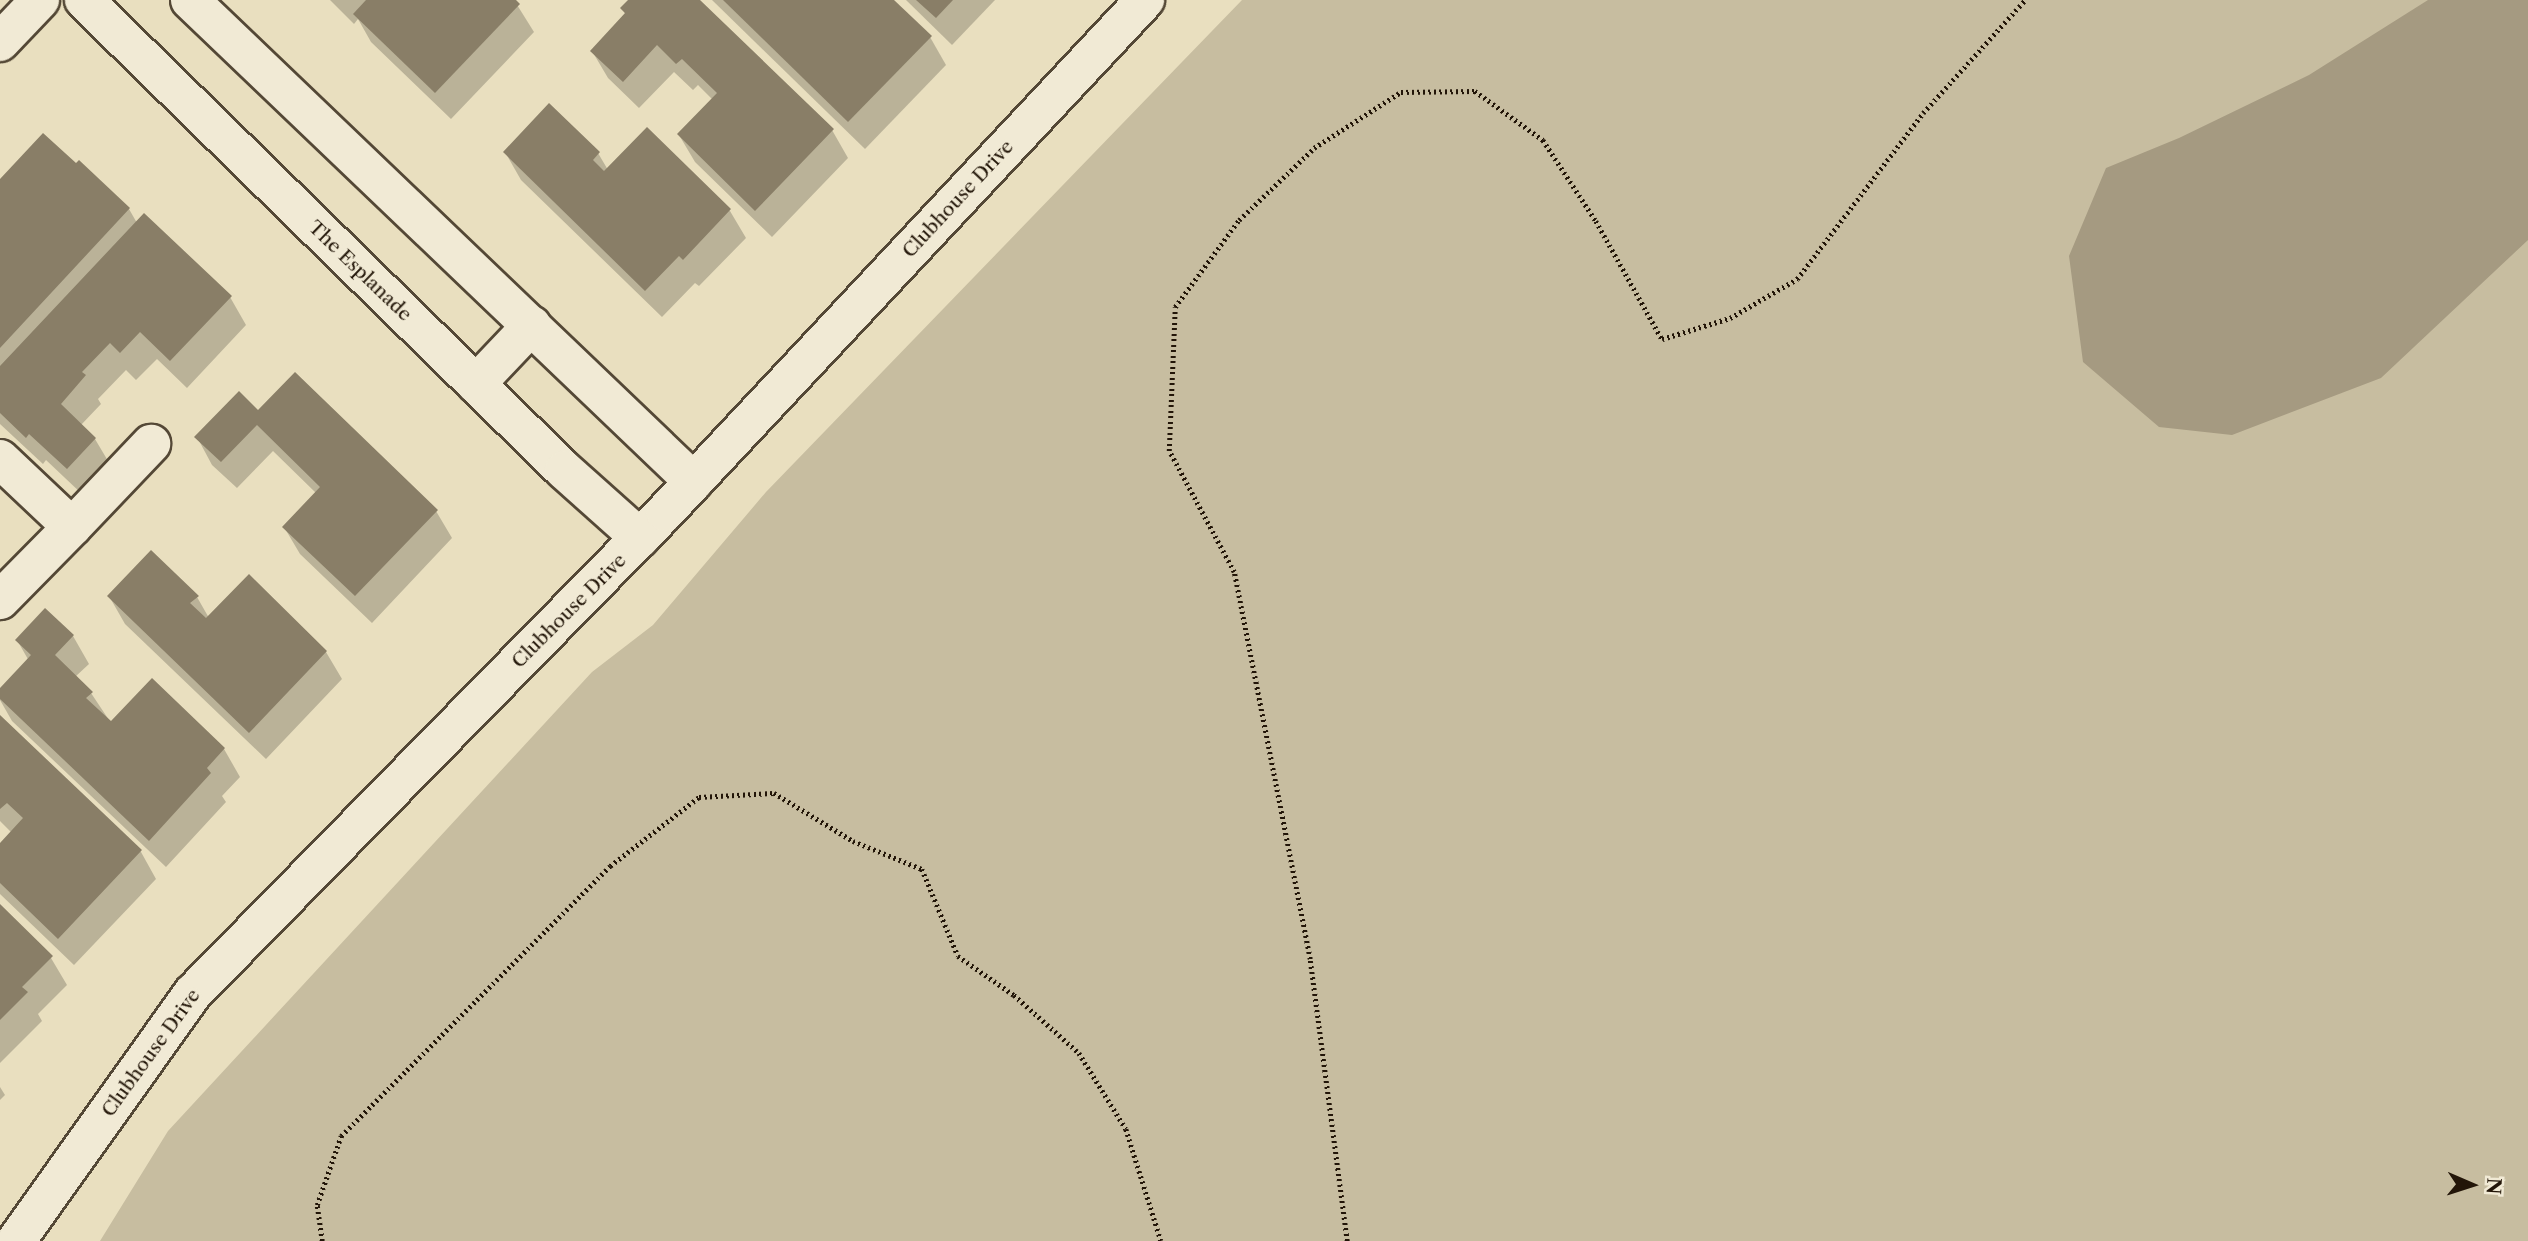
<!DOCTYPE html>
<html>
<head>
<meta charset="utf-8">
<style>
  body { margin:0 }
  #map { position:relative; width:2528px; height:1241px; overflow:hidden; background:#e9dfbf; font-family:"Libre Caslon Text",serif }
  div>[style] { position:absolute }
  .green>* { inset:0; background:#c7bda0 }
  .water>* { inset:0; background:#a59a81 }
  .shadow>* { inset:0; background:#0003 }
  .building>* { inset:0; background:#897e67 }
  .path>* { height:4.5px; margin-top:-2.25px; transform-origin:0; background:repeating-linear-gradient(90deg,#221508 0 2px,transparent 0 5.5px) }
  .roads { filter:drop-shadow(2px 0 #544836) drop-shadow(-2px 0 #544836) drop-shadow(0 2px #544836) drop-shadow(0 -2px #544836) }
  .street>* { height:38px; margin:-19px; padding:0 19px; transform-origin:19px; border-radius:19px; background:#f1ead5 }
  span { translate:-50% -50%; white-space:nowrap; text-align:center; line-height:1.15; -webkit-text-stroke:6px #f1ead5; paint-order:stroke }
  .street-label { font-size:19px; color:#221508 }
  .north { position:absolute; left:2437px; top:1150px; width:70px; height:70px; -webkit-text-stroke:5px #f1ead5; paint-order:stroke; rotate:93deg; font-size:19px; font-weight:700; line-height:28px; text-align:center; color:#221508 }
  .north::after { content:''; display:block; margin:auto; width:24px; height:32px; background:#221508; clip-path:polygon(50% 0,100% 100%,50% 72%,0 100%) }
</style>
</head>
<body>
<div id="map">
  <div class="green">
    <i style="clip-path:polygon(1242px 0,2528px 0,2528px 1241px,100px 1241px,168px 1131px,592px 672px,653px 625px,766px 492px)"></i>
  </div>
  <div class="water">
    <i style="clip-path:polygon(2428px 0,2528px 0,2528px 240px,2381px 378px,2232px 435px,2159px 427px,2083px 362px,2069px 256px,2106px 168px,2179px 138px,2309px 75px)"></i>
  </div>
  <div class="shadow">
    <i style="clip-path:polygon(330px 0,514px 0,534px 32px,451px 119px,371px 42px,358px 19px,354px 24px)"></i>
    <i style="clip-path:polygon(630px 0,698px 0,832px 130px,848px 158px,772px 237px,695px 162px,679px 135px,713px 100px,698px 85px,693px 90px,674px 72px,639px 108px,608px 78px,592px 51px,626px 15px,622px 8px)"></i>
    <i style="clip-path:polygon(712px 0,892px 0,930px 37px,946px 65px,865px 149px)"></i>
    <i style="clip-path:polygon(906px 0,995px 0,952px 45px)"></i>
    <i style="clip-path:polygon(647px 130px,730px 211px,746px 238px,699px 286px,695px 283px,662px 317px,521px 180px,505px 152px,598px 153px,608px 170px)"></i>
    <i style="clip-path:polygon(0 181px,129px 209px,137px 223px,230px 297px,246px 325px,187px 388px,157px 359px,136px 380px,126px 370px,98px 399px,101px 404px,81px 425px,95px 439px,111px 466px,83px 495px,46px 460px,43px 464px,0 424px)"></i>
    <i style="clip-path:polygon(258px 412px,436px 511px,452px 538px,372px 623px,300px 554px,284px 527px,316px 493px,273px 451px,237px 488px,212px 465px,197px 437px)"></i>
    <i style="clip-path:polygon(109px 596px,197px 597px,209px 618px,326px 652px,342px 679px,266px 759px,125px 624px)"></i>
    <i style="clip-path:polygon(45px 610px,73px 636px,89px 664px,75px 677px,91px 693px,111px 723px,224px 749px,240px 777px,222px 796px,226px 802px,166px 867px,12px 721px,0 700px,0 690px,29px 661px,17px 640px)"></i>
    <i style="clip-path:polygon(0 718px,141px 852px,156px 879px,74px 965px,0 894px,0 845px,12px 833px,0 821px)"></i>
    <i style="clip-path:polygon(0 907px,51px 958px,67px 985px,38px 1014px,42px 1021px,0 1063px)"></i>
    <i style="clip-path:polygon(0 1087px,5px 1095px,0 1100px)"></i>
  </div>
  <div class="building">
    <i style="clip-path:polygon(366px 0,516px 0,520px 4px,435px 93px,353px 14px)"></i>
    <i style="clip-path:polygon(628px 0,700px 0,834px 129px,755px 211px,677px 134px,717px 93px,682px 59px,676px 64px,657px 45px,623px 82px,590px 51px,625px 13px,620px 8px)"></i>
    <i style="clip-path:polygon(723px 0,894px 0,932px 36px,848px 122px)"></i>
    <i style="clip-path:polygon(916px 0,953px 0,936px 18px)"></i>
    <i style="clip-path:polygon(549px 103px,600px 152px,593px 160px,604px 171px,647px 127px,731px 209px,683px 260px,679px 256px,645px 291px,503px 152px)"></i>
    <i style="clip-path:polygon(43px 133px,76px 163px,79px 160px,130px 208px,0 348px,0 179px)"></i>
    <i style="clip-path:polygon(144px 213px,232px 296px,170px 361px,140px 332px,120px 353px,110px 343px,82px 372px,86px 375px,61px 404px,96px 438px,67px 469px,29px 434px,26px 438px,0 413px,0 366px)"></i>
    <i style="clip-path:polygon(295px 372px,438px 510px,355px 596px,282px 527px,320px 487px,257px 425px,221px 462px,194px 437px,239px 391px,258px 410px)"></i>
    <i style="clip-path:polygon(151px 550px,199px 596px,190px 603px,206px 618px,249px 574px,327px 651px,249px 733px,107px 596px)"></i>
    <i style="clip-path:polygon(45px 608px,74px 635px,55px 655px,93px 692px,86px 698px,111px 721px,152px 678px,225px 748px,207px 768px,211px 773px,149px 841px,0 699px,0 688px,31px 655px,15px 640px)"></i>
    <i style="clip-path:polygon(0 715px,142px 850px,58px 939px,0 883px,0 843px,23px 818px,7px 803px,0 809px)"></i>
    <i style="clip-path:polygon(0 904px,53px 956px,22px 987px,28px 992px,0 1020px)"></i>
  </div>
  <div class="path">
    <i style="left:322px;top:1241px;width:36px;rotate:-98deg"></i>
    <i style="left:317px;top:1205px;width:73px;rotate:-70.8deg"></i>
    <i style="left:341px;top:1136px;width:381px;rotate:-45.1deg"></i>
    <i style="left:610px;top:866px;width:113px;rotate:-37.8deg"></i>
    <i style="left:699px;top:797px;width:75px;rotate:-3.1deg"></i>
    <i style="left:774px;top:793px;width:92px;rotate:31.3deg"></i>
    <i style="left:853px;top:841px;width:74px;rotate:22.1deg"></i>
    <i style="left:922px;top:869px;width:94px;rotate:67.5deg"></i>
    <i style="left:958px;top:956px;width:68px;rotate:34.9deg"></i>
    <i style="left:1014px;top:995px;width:87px;rotate:41.7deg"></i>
    <i style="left:1079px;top:1053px;width:89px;rotate:58.3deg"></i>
    <i style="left:1126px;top:1129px;width:117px;rotate:72.6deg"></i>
    <i style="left:1347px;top:1241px;width:284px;rotate:-97.5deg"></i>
    <i style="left:1310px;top:959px;width:394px;rotate:-101.1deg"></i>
    <i style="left:1234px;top:572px;width:137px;rotate:-118.2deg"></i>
    <i style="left:1169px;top:451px;width:144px;rotate:-87.6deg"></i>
    <i style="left:1175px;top:307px;width:108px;rotate:-53.7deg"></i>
    <i style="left:1239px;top:220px;width:104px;rotate:-43.8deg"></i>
    <i style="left:1314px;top:148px;width:103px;rotate:-32.8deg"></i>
    <i style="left:1401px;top:92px;width:74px;rotate:-0.8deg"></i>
    <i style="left:1475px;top:91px;width:84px;rotate:35.8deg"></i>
    <i style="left:1543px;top:140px;width:97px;rotate:56.8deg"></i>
    <i style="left:1596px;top:221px;width:135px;rotate:60.8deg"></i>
    <i style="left:1662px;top:339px;width:71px;rotate:-17.2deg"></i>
    <i style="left:1730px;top:318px;width:78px;rotate:-30.2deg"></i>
    <i style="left:1797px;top:279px;width:208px;rotate:-52.8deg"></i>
    <i style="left:1923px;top:113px;width:152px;rotate:-47.9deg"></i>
  </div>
  <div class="roads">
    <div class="street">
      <i style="left:84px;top:0;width:672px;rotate:44.4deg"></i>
      <i style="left:564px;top:470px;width:102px;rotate:41.8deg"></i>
      <i style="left:190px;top:0;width:697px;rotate:43.72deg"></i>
      <i style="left:0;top:42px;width:58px;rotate:-46.4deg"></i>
      <i style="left:476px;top:384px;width:81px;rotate:-46.5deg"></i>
      <i style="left:0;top:459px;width:99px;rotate:43.4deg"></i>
      <i style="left:72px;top:527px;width:103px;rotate:134.6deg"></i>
      <i style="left:72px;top:527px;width:115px;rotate:-46.4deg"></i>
      <i style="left:16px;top:1241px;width:305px;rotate:-54.5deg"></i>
      <i style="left:193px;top:993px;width:674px;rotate:-45.54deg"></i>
      <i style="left:665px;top:512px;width:702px;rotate:-46.85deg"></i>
    </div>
  </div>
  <div class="street-label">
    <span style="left:958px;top:199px;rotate:-47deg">Clubhouse Drive</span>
    <span style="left:360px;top:271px;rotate:44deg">The Esplanade</span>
    <span style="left:569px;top:611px;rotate:-45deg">Clubhouse Drive</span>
    <span style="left:151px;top:1053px;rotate:-54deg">Clubhouse Drive</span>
  </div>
  <div class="north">N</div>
</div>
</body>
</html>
